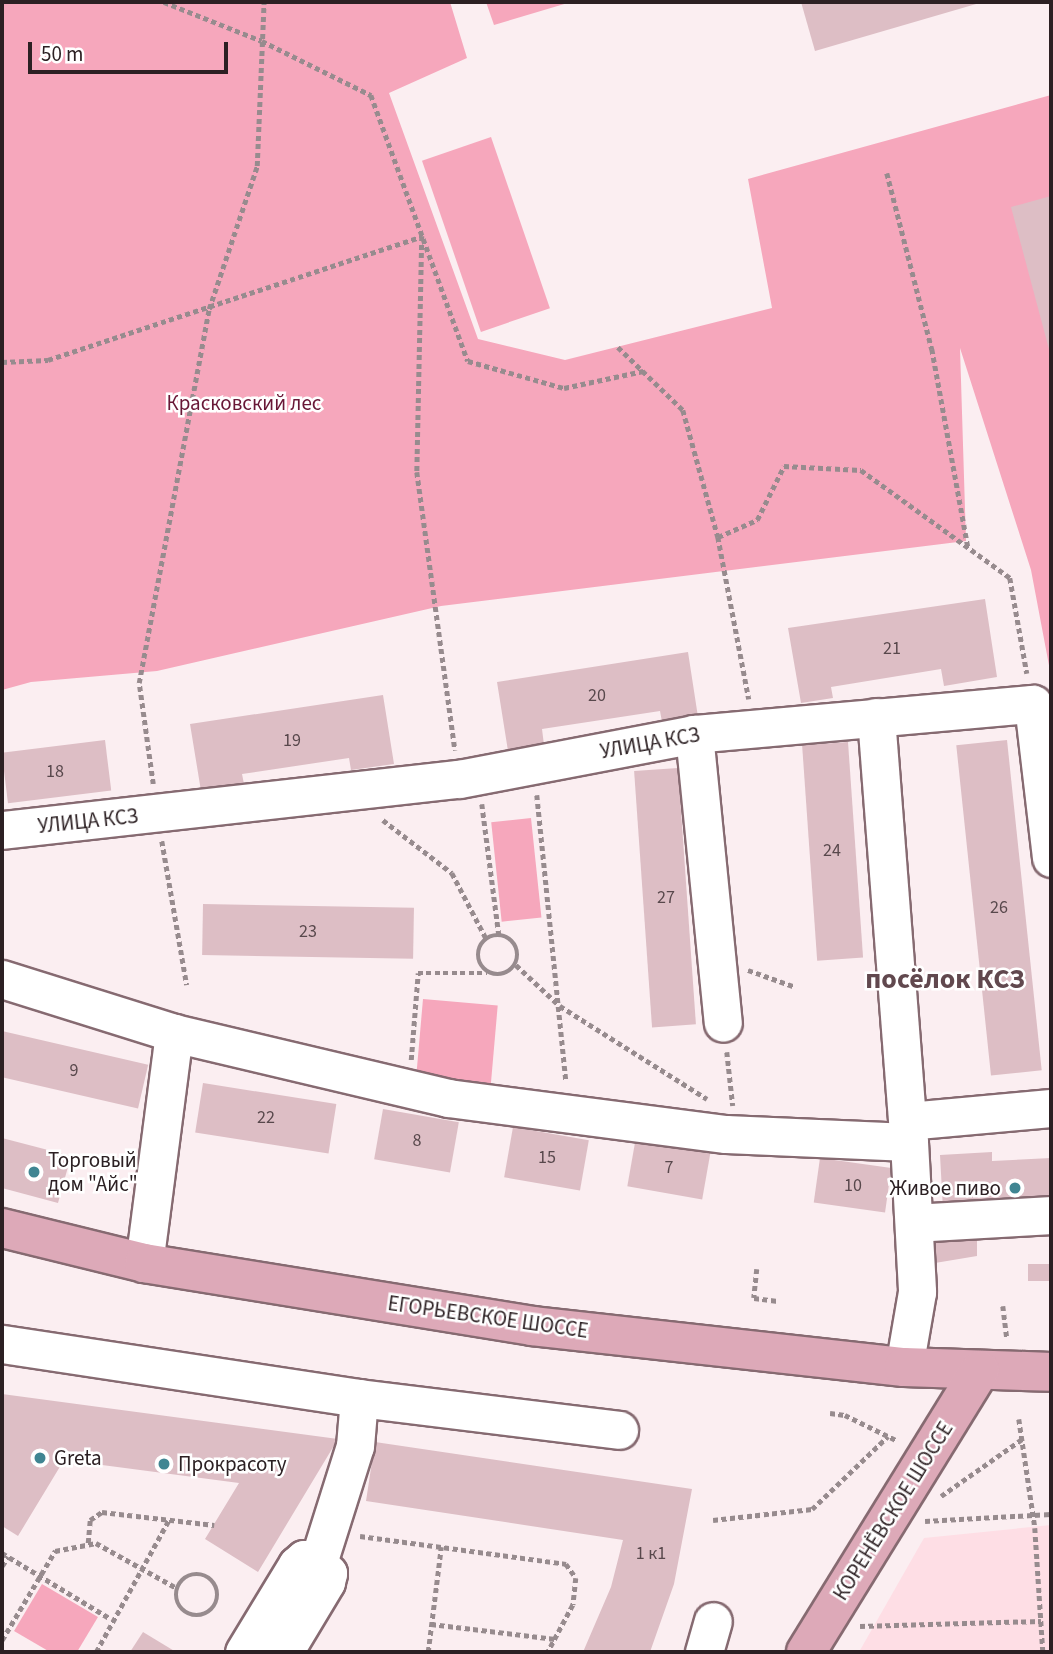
<!DOCTYPE html>
<html>
<head>
<meta charset="utf-8">
<style>
  body { margin:0 }
  #map { position:relative; width:1053px; height:1654px; overflow:hidden; background:#fbeef1; font-family:"Source Sans 3",sans-serif }
  div>[style] { position:absolute }
  .built>* { inset:0; background:#fedee5 }
  .green>* { inset:0; background:#f6a7bc; transform-origin:0 0 }
  .building>* { inset:0; background:#ddbec5; transform-origin:0 0 }
  .path>* { height:4.5px; margin-top:-2.25px; transform-origin:0; background:repeating-linear-gradient(90deg,#978b8e 0 5px,transparent 0 8.5px) }
  .path>.ring { margin:-2.25px; padding:0; box-sizing:content-box; background:none; border:4.5px solid #978b8e; border-radius:50% }
  .roads { filter:drop-shadow(2px 0 #866a71) drop-shadow(-2px 0 #866a71) drop-shadow(0 2px #866a71) drop-shadow(0 -2px #866a71) }
  .minor>* { height:37px; margin:-18.5px; padding:0 18.5px; transform-origin:18.5px; border-radius:18.5px; background:#fff }
  .major>* { height:38px; margin:-19px; padding:0 19px; transform-origin:19px; border-radius:19px; background:#dda9b8 }
  .dots>* { width:19px; height:19px; translate:-50% -50%; box-sizing:border-box; border:4px solid #fff; border-radius:50% }
  span { translate:-50% -50%; white-space:nowrap; text-align:center; line-height:1.15; -webkit-text-stroke:5px #fff; paint-order:stroke }
  .number-label { font-size:18px; color:#58484c }
  .number-label span { -webkit-text-stroke-width:0 }
  .park-label { font-size:21px; color:#681736 }
  .street-label { font-size:21px; color:#2c2023 }
  .poi-label { font-size:21px; color:#2c2023 }
  .left { translate:0 -50%; text-align:left }
  .right { translate:-100% -50%; text-align:right }
  .district-label { font-size:28px; color:#61484e; font-weight:700 }
  .frame { position:absolute; inset:0; border:4px solid #2c2023; pointer-events:none }
  .scale { position:absolute; left:28px; top:42px; width:200px; height:32px; box-sizing:border-box; border:4px solid #2c2023; border-top:0; padding-left:9px; font-size:21px; line-height:24px; white-space:nowrap; color:#2c2023; -webkit-text-stroke:5px #fff; paint-order:stroke }
</style>
</head>
<body>
<div id="map">
  <div class="built">
    <i style="clip-path:polygon(1051px 1525px,1051px 1652px,859px 1652px,924px 1538px)"></i>
  </div>
  <div class="green">
    <i style="clip-path:polygon(2px 2px,450px 2px,467px 58px,389px 93px,478px 339px,565px 360px,772px 308px,748px 179px,1051px 95px,1051px 676px,1031px 570px,960px 348px,966px 541px,441px 606px,157px 671px,31px 682px,2px 690px)"></i>
    <i style="clip-path:polygon(486px 2px,571px 2px,494px 25px)"></i>
    <i style="left:491px;top:137px;width:181px;height:73px;rotate:71deg"></i>
    <i style="left:531px;top:818px;width:100px;height:40px;rotate:84deg"></i>
    <i style="left:423px;top:999px;width:75px;height:80px;rotate:5deg"></i>
    <i style="clip-path:polygon(42px 1584px,98px 1617px,77px 1652px,50px 1652px,14px 1631px)"></i>
  </div>
  <div class="building">
    <i style="clip-path:polygon(801px 2px,983px 2px,815px 51px)"></i>
    <i style="clip-path:polygon(1051px 196px,1051px 353px,1050px 353px,1011px 207px)"></i>
    <i style="clip-path:polygon(985px 599px,997px 677px,944px 686px,941px 669px,831px 687px,833px 698px,801px 703px,788px 628px)"></i>
    <i style="clip-path:polygon(688px 652px,698px 717px,662px 722px,660px 711px,542px 729px,544px 745px,508px 751px,497px 682px)"></i>
    <i style="clip-path:polygon(383px 695px,394px 764px,351px 770px,349px 758px,242px 774px,244px 784px,201px 791px,190px 724px)"></i>
    <i style="left:105px;top:740px;width:51px;height:104px;rotate:83deg"></i>
    <i style="left:1007px;top:740px;width:332px;height:51px;rotate:84deg"></i>
    <i style="left:848px;top:742px;width:216px;height:46px;rotate:86deg"></i>
    <i style="left:678px;top:768px;width:257px;height:44px;rotate:86deg"></i>
    <i style="left:203px;top:904px;width:211px;height:51px;rotate:1deg"></i>
    <i style="left:2px;top:1031px;width:150px;height:45px;rotate:13deg"></i>
    <i style="left:203px;top:1083px;width:135px;height:50px;rotate:9deg"></i>
    <i style="left:383px;top:1109px;width:77px;height:51px;rotate:10deg"></i>
    <i style="left:513px;top:1127px;width:77px;height:51px;rotate:10deg"></i>
    <i style="left:636px;top:1137px;width:76px;height:50px;rotate:10deg"></i>
    <i style="clip-path:polygon(2px 1138px,71px 1156px,58px 1203px,2px 1188px)"></i>
    <i style="clip-path:polygon(992px 1152px,992px 1161px,1051px 1158px,1051px 1205px,943px 1210px,940px 1155px)"></i>
    <i style="left:820px;top:1158px;width:72px;height:45px;rotate:8deg"></i>
    <i style="clip-path:polygon(977px 1234px,977px 1256px,935px 1263px,934px 1235px)"></i>
    <i style="left:1028px;top:1264px;width:23px;height:17px"></i>
    <i style="clip-path:polygon(2px 1394px,338px 1439px,258px 1572px,205px 1539px,239px 1483px,64px 1460px,18px 1536px,2px 1526px)"></i>
    <i style="clip-path:polygon(375px 1442px,692px 1489px,674px 1584px,650px 1652px,583px 1652px,611px 1587px,623px 1540px,366px 1501px)"></i>
    <i style="clip-path:polygon(143px 1632px,176px 1652px,130px 1652px)"></i>
  </div>
  <div class="path">
    <i style="left:164px;top:2px;width:105px;rotate:21.7deg"></i>
    <i style="left:262px;top:41px;width:122px;rotate:26.4deg"></i>
    <i style="left:371px;top:95px;width:283px;rotate:70deg"></i>
    <i style="left:468px;top:361px;width:100px;rotate:15.7deg"></i>
    <i style="left:564px;top:388px;width:81px;rotate:-12.1deg"></i>
    <i style="left:887px;top:173px;width:182px;rotate:75.7deg"></i>
    <i style="left:932px;top:349px;width:201px;rotate:79.7deg"></i>
    <i style="left:618px;top:347px;width:91px;rotate:44.1deg"></i>
    <i style="left:683px;top:410px;width:132px;rotate:74.6deg"></i>
    <i style="left:718px;top:537px;width:165px;rotate:79.2deg"></i>
    <i style="left:2px;top:362px;width:46px;rotate:-2.5deg"></i>
    <i style="left:48px;top:360px;width:394px;rotate:-18.3deg"></i>
    <i style="left:422px;top:236px;width:236px;rotate:91.2deg"></i>
    <i style="left:417px;top:472px;width:281px;rotate:82.2deg"></i>
    <i style="left:718px;top:537px;width:43px;rotate:-23.6deg"></i>
    <i style="left:757px;top:520px;width:60px;rotate:-63.4deg"></i>
    <i style="left:784px;top:466px;width:77px;rotate:3deg"></i>
    <i style="left:861px;top:470px;width:184px;rotate:35.9deg"></i>
    <i style="left:1010px;top:578px;width:97px;rotate:79.9deg"></i>
    <i style="left:153px;top:784px;width:102px;rotate:-97.9deg"></i>
    <i style="left:139px;top:683px;width:380px;rotate:-79.4deg"></i>
    <i style="left:209px;top:309px;width:151px;rotate:-71.4deg"></i>
    <i style="left:257px;top:166px;width:164px;rotate:-87.6deg"></i>
    <i style="left:537px;top:795px;width:288px;rotate:84.2deg"></i>
    <i style="left:482px;top:804px;width:132px;rotate:82.6deg"></i>
    <i style="left:383px;top:820px;width:87px;rotate:37.5deg"></i>
    <i style="left:452px;top:873px;width:73px;rotate:62.4deg"></i>
    <i style="left:162px;top:841px;width:146px;rotate:80.2deg"></i>
    <i class="ring" style="left:478px;top:935px;width:35.5px;height:35.5px"></i>
    <i style="left:516px;top:965px;width:60px;rotate:43deg"></i>
    <i style="left:560px;top:1006px;width:174px;rotate:32.3deg"></i>
    <i style="left:748px;top:970px;width:48px;rotate:19.6deg"></i>
    <i style="left:727px;top:1052px;width:54px;rotate:83.7deg"></i>
    <i style="left:411px;top:1060px;width:87px;rotate:-85.4deg"></i>
    <i style="left:418px;top:973px;width:69px"></i>
    <i style="left:757px;top:1269px;width:29px;rotate:96deg"></i>
    <i style="left:754px;top:1298px;width:24px;rotate:7deg"></i>
    <i style="left:1003px;top:1306px;width:33px;rotate:83deg"></i>
    <i style="left:830px;top:1413px;width:15px;rotate:8deg"></i>
    <i style="left:845px;top:1415px;width:59px;rotate:26.1deg"></i>
    <i style="left:1019px;top:1419px;width:110px;rotate:81.6deg"></i>
    <i style="left:1035px;top:1528px;width:124px;rotate:86.3deg"></i>
    <i style="left:941px;top:1496px;width:99px;rotate:-35.1deg"></i>
    <i style="left:713px;top:1520px;width:100px;rotate:-6.3deg"></i>
    <i style="left:812px;top:1509px;width:105px;rotate:-43.8deg"></i>
    <i style="left:925px;top:1521px;width:126px;rotate:-3.2deg"></i>
    <i style="left:360px;top:1536px;width:208px;rotate:7.7deg"></i>
    <i style="left:566px;top:1564px;width:17px;rotate:54deg"></i>
    <i style="left:576px;top:1578px;width:27px;rotate:96deg"></i>
    <i style="left:573px;top:1605px;width:53px;rotate:118deg"></i>
    <i style="left:88px;top:1543px;width:23px;rotate:-85deg"></i>
    <i style="left:90px;top:1520px;width:14px;rotate:-34deg"></i>
    <i style="left:102px;top:1512px;width:113px;rotate:6.6deg"></i>
    <i style="left:2px;top:1553px;width:127px;rotate:31.2deg"></i>
    <i style="left:2px;top:1566px;width:11px;rotate:-56deg"></i>
    <i class="ring" style="left:176px;top:1574px;width:37.5px;height:37.5px"></i>
    <i style="left:431px;top:1624px;width:125px;rotate:6.9deg"></i>
    <i style="left:860px;top:1626px;width:181px;rotate:-1.6deg"></i>
    <i style="left:2px;top:1640px;width:104px;rotate:-59.2deg"></i>
    <i style="left:55px;top:1551px;width:42px;rotate:-11deg"></i>
    <i style="left:96px;top:1543px;width:93px;rotate:29.1deg"></i>
    <i style="left:2px;top:1651px;width:2px;rotate:27deg"></i>
    <i style="left:96px;top:1652px;width:151px;rotate:-61.1deg"></i>
    <i style="left:428px;top:1652px;width:106px;rotate:-82.9deg"></i>
  </div>
  <div class="roads">
    <div class="minor">
      <i style="left:876px;top:717px;width:426px;rotate:85.6deg"></i>
      <i style="left:694px;top:734px;width:290px;rotate:84.3deg"></i>
      <i style="left:2px;top:830px;width:460px;rotate:-6.4deg"></i>
      <i style="left:459px;top:779px;width:239px;rotate:-10.8deg"></i>
      <i style="left:694px;top:734px;width:340px;rotate:-5.1deg"></i>
      <i style="left:1033px;top:704px;width:155px;rotate:83.3deg"></i>
      <i style="left:2px;top:979px;width:180px;rotate:17.4deg"></i>
      <i style="left:174px;top:1033px;width:232px;rotate:97.4deg"></i>
      <i style="left:174px;top:1033px;width:282px;rotate:13.3deg"></i>
      <i style="left:448px;top:1098px;width:280px;rotate:7.4deg"></i>
      <i style="left:726px;top:1134px;width:183px;rotate:2.5deg"></i>
      <i style="left:909px;top:1142px;width:150px;rotate:86.9deg"></i>
      <i style="left:917px;top:1292px;width:76px;rotate:99.8deg"></i>
      <i style="left:908px;top:1121px;width:144px;rotate:-5.2deg"></i>
      <i style="left:914px;top:1223px;width:137px;rotate:-3.3deg"></i>
      <i style="left:2px;top:1344px;width:361px;rotate:8.6deg"></i>
      <i style="left:359px;top:1398px;width:262px;rotate:7deg"></i>
      <i style="left:318px;top:1563px;width:123px;rotate:-72.5deg"></i>
      <i style="left:355px;top:1446px;width:48px;rotate:-85.2deg"></i>
      <i style="left:244px;top:1652px;width:102px;rotate:-58.7deg"></i>
      <i style="left:297px;top:1565px;width:9px;rotate:-41deg"></i>
      <i style="left:304px;top:1559px;width:9px;rotate:6deg"></i>
      <i style="left:313px;top:1560px;width:20px;rotate:41deg"></i>
      <i style="left:328px;top:1573px;width:9px;rotate:103deg"></i>
      <i style="left:326px;top:1582px;width:82px;rotate:121deg"></i>
      <i style="left:704px;top:1652px;width:32px;rotate:-74deg"></i>
    </div>
    <div class="major">
      <i style="left:2px;top:1228px;width:146px;rotate:13.8deg"></i>
      <i style="left:144px;top:1263px;width:393px;rotate:9.2deg"></i>
      <i style="left:532px;top:1326px;width:374px;rotate:6.3deg"></i>
      <i style="left:904px;top:1367px;width:147px;rotate:1.9deg"></i>
      <i style="left:806px;top:1652px;width:331px;rotate:-58.3deg"></i>
    </div>
  </div>
  <div class="dots">
    <i style="left:34px;top:1172px;background:#408592"></i>
    <i style="left:1015px;top:1188px;background:#408592"></i>
    <i style="left:40px;top:1458px;background:#408592"></i>
    <i style="left:164px;top:1464px;background:#408592"></i>
  </div>
  <div class="number-label">
    <span style="left:892px;top:649px">21</span>
    <span style="left:597px;top:696px">20</span>
    <span style="left:292px;top:741px">19</span>
    <span style="left:55px;top:772px">18</span>
    <span style="left:832px;top:851px">24</span>
    <span style="left:666px;top:898px">27</span>
    <span style="left:999px;top:908px">26</span>
    <span style="left:308px;top:932px">23</span>
    <span style="left:74px;top:1071px">9</span>
    <span style="left:266px;top:1118px">22</span>
    <span style="left:417px;top:1141px">8</span>
    <span style="left:547px;top:1158px">15</span>
    <span style="left:669px;top:1168px">7</span>
    <span style="left:853px;top:1186px">10</span>
    <span style="left:651px;top:1554px">1 к1</span>
  </div>
  <div class="park-label">
    <span style="left:244px;top:403px">Красковский лес</span>
  </div>
  <div class="street-label">
    <span style="left:650px;top:743px;rotate:-10deg">УЛИЦА КСЗ</span>
    <span style="left:88px;top:821px;rotate:-6deg">УЛИЦА КСЗ</span>
    <span style="left:488px;top:1317px;rotate:8deg">ЕГОРЬЕВСКОЕ ШОССЕ</span>
    <span style="left:893px;top:1511px;rotate:-58deg">КОРЕНЁВСКОЕ ШОССЕ</span>
  </div>
  <div class="poi-label">
    <span class="left" style="left:48px;top:1172px">Торговый<br>дом "Айс"</span>
    <span class="right" style="left:1001px;top:1188px">Живое пиво</span>
    <span class="left" style="left:54px;top:1458px">Greta</span>
    <span class="left" style="left:178px;top:1464px">Прокрасоту</span>
  </div>
  <div class="district-label">
    <span style="left:945px;top:979px">посёлок КСЗ</span>
  </div>
  <div class="frame"></div>
  <div class="scale">50 m</div>
</div>
</body>
</html>
